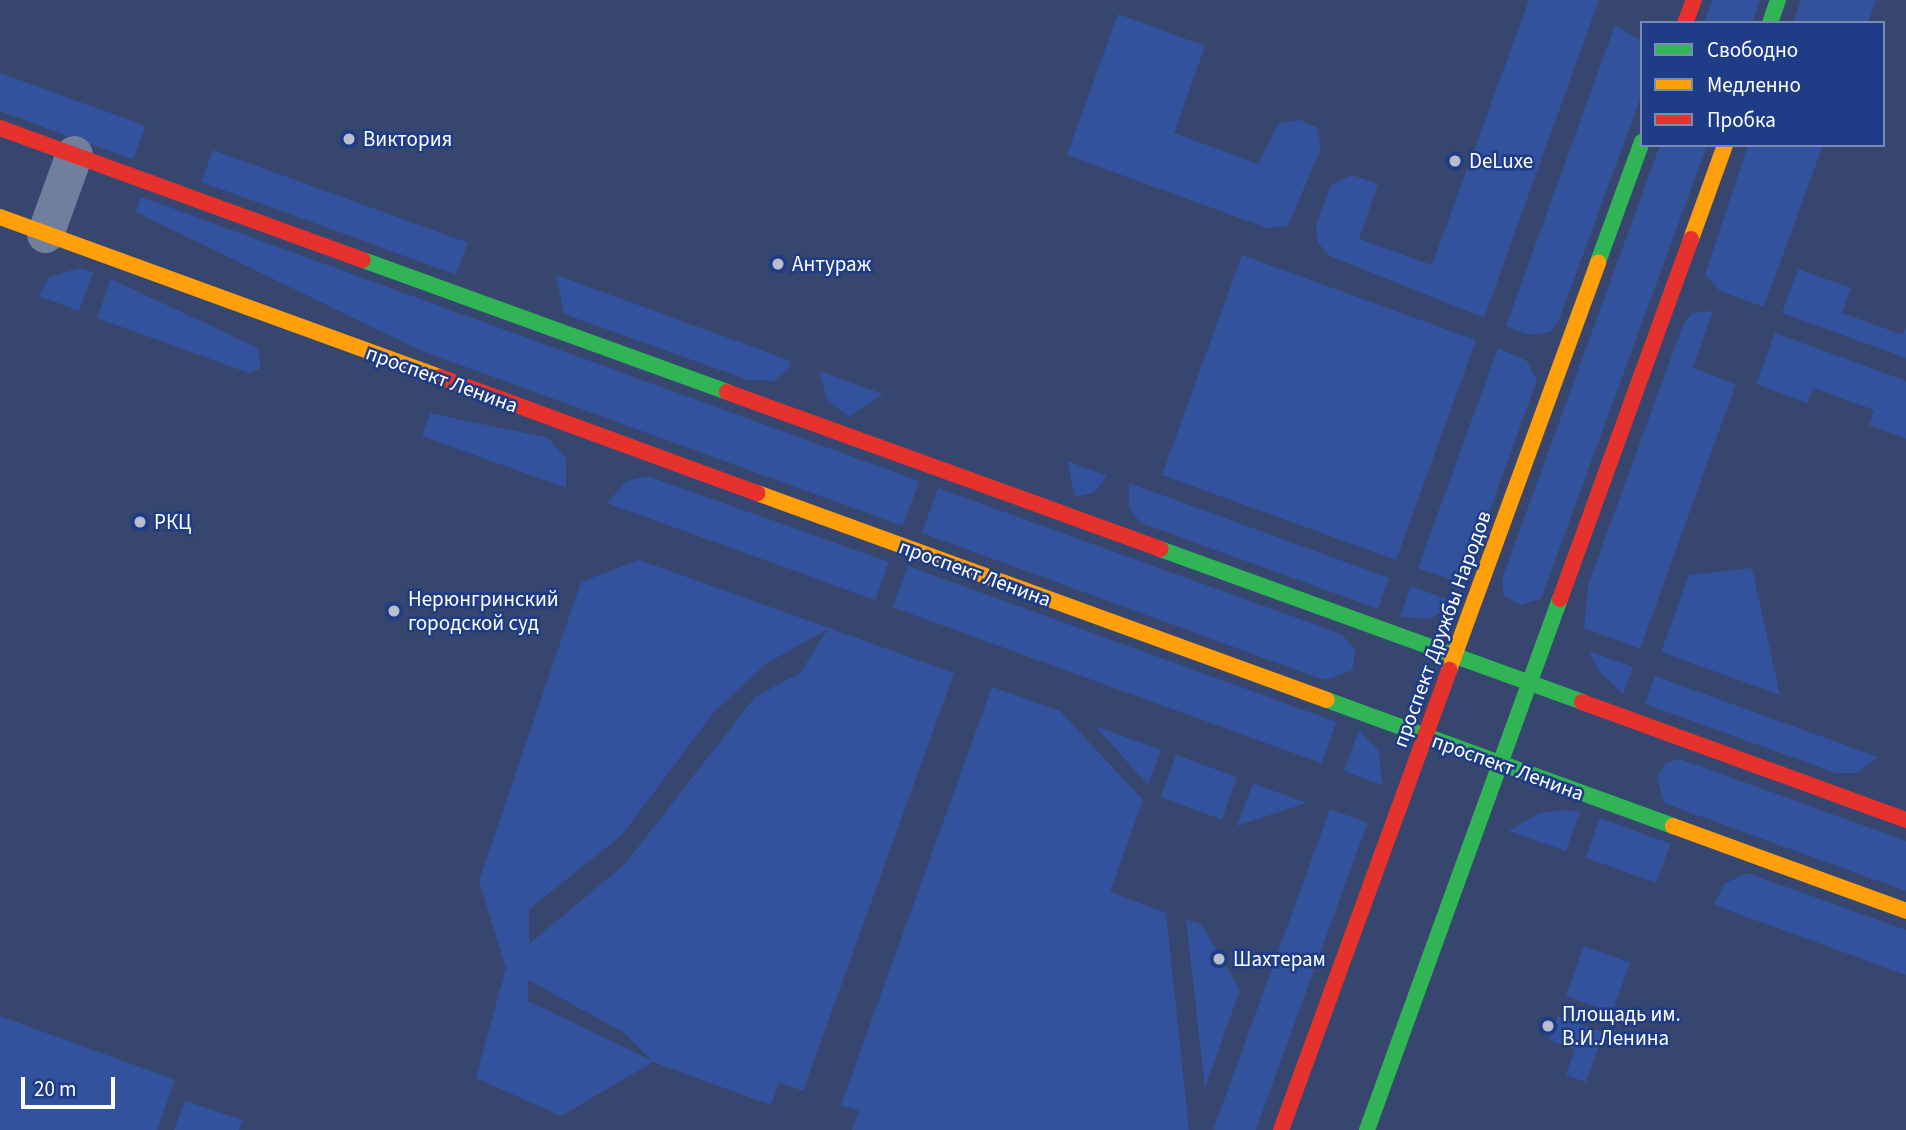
<!DOCTYPE html>
<html>
<head>
<meta charset="utf-8">
<style>
  body { margin:0 }
  #map { position:relative; width:1906px; height:1130px; overflow:hidden; background:#36466f; font-family:"Source Sans 3",sans-serif }
  div>[style] { position:absolute }
  .green>* { inset:0; background:#33529d; transform-origin:0 0 }
  .street>* { height:37px; margin:-18.5px; padding:0 18.5px; transform-origin:18.5px; border-radius:18.5px; background:#727e9d }
  .fast>* { height:16px; margin:-8px; padding:0 8px; transform-origin:8px; border-radius:8px; background:#30b455 }
  .slow>* { height:16px; margin:-8px; padding:0 8px; transform-origin:8px; border-radius:8px; background:#ff9f0a }
  .jam>* { height:16px; margin:-8px; padding:0 8px; transform-origin:8px; border-radius:8px; background:#e5322d }
  .dots>* { width:19px; height:19px; translate:-50% -50%; box-sizing:border-box; border:4px solid #1f3c86; border-radius:50% }
  span { translate:-50% -50%; white-space:nowrap; text-align:center; line-height:1.15; -webkit-text-stroke:5px #1f3c86; paint-order:stroke }
  .poi-label { font-size:21px; color:#fff }
  .left { translate:0 -50%; text-align:left }
  .street-label { font-size:21px; color:#fff }
  .legend { position:absolute; left:1640px; top:21px; width:245px; height:126px; box-sizing:border-box; background:#1f3c86; border:2px solid #798ab6; margin:0; padding:9px 12px; list-style:none; font-size:21px; color:#fff }
  .legend li { display:flex; align-items:center; gap:14px; height:35px }
  .legend b { width:35px; border:2px solid #798ab6 }
  .scale { position:absolute; left:21px; top:1077px; width:94px; height:32px; box-sizing:border-box; border:4px solid #fff; border-top:0; padding-left:9px; font-size:21px; line-height:24px; white-space:nowrap; color:#fff; -webkit-text-stroke:5px #1f3c86; paint-order:stroke }
</style>
</head>
<body>
<div id="map">
  <div class="green">
    <i style="clip-path:polygon(1529px 0,1599px 0,1484px 318px,1330px 256px,1318px 243px,1316px 225px,1331px 185px,1352px 175px,1378px 184px,1359px 239px,1432px 265px)"></i>
    <i style="clip-path:polygon(1712px 0,1760px 0,1752px 23px,1704px 23px)"></i>
    <i style="clip-path:polygon(1801px 0,1876px 0,1868px 23px,1793px 23px)"></i>
    <i style="clip-path:polygon(1118px 14px,1205px 46px,1174px 133px,1258px 164px,1279px 123px,1301px 120px,1317px 128px,1321px 148px,1288px 226px,1267px 228px,1067px 155px)"></i>
    <i style="clip-path:polygon(1615px 25px,1642px 42px,1642px 94px,1559px 320px,1550px 332px,1529px 335px,1506px 326px)"></i>
    <i style="left:0;top:73px;width:155px;height:36px;rotate:20deg"></i>
    <i style="clip-path:polygon(1660px 145px,1707px 145px,1541px 599px,1520px 605px,1504px 596px,1502px 579px)"></i>
    <i style="clip-path:polygon(1748px 145px,1823px 145px,1764px 307px,1720px 291px,1705px 275px)"></i>
    <i style="left:213px;top:150px;width:271px;height:34px;rotate:20deg"></i>
    <i style="clip-path:polygon(141px 197px,919px 481px,903px 526px,419px 350px,136px 212px)"></i>
    <i style="left:1242px;top:255px;width:249px;height:234px;rotate:20deg"></i>
    <i style="clip-path:polygon(80px 268px,93px 272px,79px 311px,39px 296px,49px 277px)"></i>
    <i style="clip-path:polygon(1798px 269px,1851px 288px,1842px 313px,1903px 335px,1906px 327px,1906px 358px,1782px 313px)"></i>
    <i style="clip-path:polygon(556px 275px,791px 361px,788px 369px,774px 381px,748px 380px,564px 314px)"></i>
    <i style="clip-path:polygon(111px 279px,258px 348px,261px 368px,249px 373px,97px 318px)"></i>
    <i style="clip-path:polygon(1713px 311px,1693px 368px,1736px 384px,1640px 649px,1584px 628px,1588px 585px,1683px 325px,1692px 313px)"></i>
    <i style="clip-path:polygon(1775px 333px,1906px 381px,1906px 439px,1869px 425px,1874px 410px,1813px 388px,1807px 403px,1756px 384px)"></i>
    <i style="clip-path:polygon(1498px 348px,1527px 361px,1537px 380px,1463px 584px,1418px 568px)"></i>
    <i style="clip-path:polygon(819px 371px,883px 394px,849px 417px,828px 401px)"></i>
    <i style="clip-path:polygon(430px 413px,548px 438px,566px 458px,566px 488px,422px 436px)"></i>
    <i style="clip-path:polygon(1067px 461px,1107px 476px,1095px 492px,1075px 497px)"></i>
    <i style="clip-path:polygon(647px 476px,889px 562px,875px 600px,607px 503px,627px 481px)"></i>
    <i style="clip-path:polygon(1129px 483px,1389px 578px,1378px 609px,1141px 523px,1129px 509px)"></i>
    <i style="clip-path:polygon(938px 488px,1341px 634px,1355px 649px,1353px 670px,1324px 680px,922px 533px)"></i>
    <i style="clip-path:polygon(evenodd,639px 560px,954px 673px,803px 1091px,779px 1082px,771px 1105px,653px 1062px,561px 1116px,476px 1078px,506px 968px,479px 881px,581px 582px,639px 560px,828px 629px,800px 673px,755px 697px,625px 864px,529px 944px,529px 909px,622px 835px,713px 713px,767px 663px,828px 629px,639px 560px,528px 980px,623px 1032px,651px 1060px,528px 1001px,528px 980px)"></i>
    <i style="left:908px;top:566px;width:456px;height:44px;rotate:20deg"></i>
    <i style="clip-path:polygon(1752px 568px,1780px 695px,1661px 652px,1689px 575px)"></i>
    <i style="clip-path:polygon(1411px 586px,1455px 602px,1430px 619px,1400px 617px)"></i>
    <i style="clip-path:polygon(1589px 651px,1633px 667px,1623px 694px,1598px 670px)"></i>
    <i style="clip-path:polygon(1655px 676px,1878px 757px,1857px 773px,1836px 773px,1645px 704px)"></i>
    <i style="clip-path:polygon(992px 687px,1060px 711px,1143px 800px,1110px 892px,1166px 913px,1189px 1130px,852px 1130px,859px 1111px,841px 1105px)"></i>
    <i style="clip-path:polygon(1095px 726px,1161px 750px,1148px 785px)"></i>
    <i style="clip-path:polygon(1359px 730px,1379px 751px,1382px 785px,1344px 771px)"></i>
    <i style="left:1176px;top:755px;width:65px;height:45px;rotate:20deg"></i>
    <i style="clip-path:polygon(1680px 759px,1906px 841px,1906px 891px,1664px 803px,1657px 776px,1666px 763px)"></i>
    <i style="clip-path:polygon(1253px 783px,1306px 803px,1237px 826px)"></i>
    <i style="left:1330px;top:809px;width:40px;height:341px;rotate:20deg"></i>
    <i style="clip-path:polygon(1565px 810px,1580px 812px,1566px 851px,1509px 831px,1539px 813px)"></i>
    <i style="left:1600px;top:818px;width:75px;height:42px;rotate:20deg"></i>
    <i style="clip-path:polygon(1747px 873px,1906px 930px,1906px 975px,1714px 905px,1724px 884px)"></i>
    <i style="clip-path:polygon(1186px 919px,1202px 925px,1240px 990px,1205px 1088px)"></i>
    <i style="left:1584px;top:946px;width:49px;height:53px;rotate:20deg"></i>
    <i style="clip-path:polygon(0 1016px,175px 1080px,157px 1130px,0 1130px)"></i>
    <i style="clip-path:polygon(1558px 1016px,1604px 1033px,1586px 1082px,1566px 1075px,1575px 1049px,1549px 1040px)"></i>
    <i style="clip-path:polygon(185px 1101px,243px 1120px,239px 1130px,174px 1130px)"></i>
  </div>
  <div class="street">
    <i style="left:45px;top:234px;width:85px;rotate:-70.1deg"></i>
  </div>
  <div class="fast">
    <i style="left:1770px;top:23px;width:24px;rotate:-71deg"></i>
    <i style="left:363px;top:260px;width:387px;rotate:19.9deg"></i>
    <i style="left:1598px;top:262px;width:128px;rotate:-69.9deg"></i>
    <i style="left:1160px;top:549px;width:449px;rotate:19.9deg"></i>
    <i style="left:1327px;top:700px;width:368px;rotate:20deg"></i>
    <i style="left:1367px;top:1130px;width:565px;rotate:-70.03deg"></i>
  </div>
  <div class="slow">
    <i style="left:0;top:217px;width:468px;rotate:20deg"></i>
    <i style="left:1691px;top:239px;width:100px;rotate:-70.1deg"></i>
    <i style="left:757px;top:493px;width:606px;rotate:19.96deg"></i>
    <i style="left:1449px;top:670px;width:434px;rotate:-69.9deg"></i>
    <i style="left:1673px;top:826px;width:248px;rotate:20deg"></i>
  </div>
  <div class="jam">
    <i style="left:1685px;top:23px;width:25px;rotate:-69deg"></i>
    <i style="left:0;top:128px;width:386px;rotate:20deg"></i>
    <i style="left:440px;top:377px;width:338px;rotate:20.1deg"></i>
    <i style="left:727px;top:392px;width:461px;rotate:19.9deg"></i>
    <i style="left:1560px;top:599px;width:383px;rotate:-70deg"></i>
    <i style="left:1582px;top:702px;width:345px;rotate:20deg"></i>
    <i style="left:1281px;top:1130px;width:490px;rotate:-69.9deg"></i>
  </div>
  <div class="dots">
    <i style="left:349px;top:139px;background:#b9becd"></i>
    <i style="left:1455px;top:161px;background:#b9becd"></i>
    <i style="left:778px;top:264px;background:#b9becd"></i>
    <i style="left:140px;top:522px;background:#b9becd"></i>
    <i style="left:394px;top:611px;background:#b9becd"></i>
    <i style="left:1219px;top:959px;background:#b9becd"></i>
    <i style="left:1548px;top:1026px;background:#b9becd"></i>
  </div>
  <div class="poi-label">
    <span class="left" style="left:363px;top:139px">Виктория</span>
    <span class="left" style="left:1469px;top:161px">DeLuxe</span>
    <span class="left" style="left:792px;top:264px">Антураж</span>
    <span class="left" style="left:154px;top:522px">РКЦ</span>
    <span class="left" style="left:408px;top:611px">Нерюнгринский<br>городской суд</span>
    <span class="left" style="left:1233px;top:959px">Шахтерам</span>
    <span class="left" style="left:1562px;top:1026px">Площадь им.<br>В.И.Ленина</span>
  </div>
  <div class="street-label">
    <span style="left:442px;top:379px;rotate:20deg">проспект Ленина</span>
    <span style="left:975px;top:573px;rotate:20deg">проспект Ленина</span>
    <span style="left:1442px;top:629px;rotate:-70deg">проспект Дружбы Народов</span>
    <span style="left:1508px;top:767px;rotate:20deg">проспект Ленина</span>
  </div>
  <ul class="legend">
  <li><b style="height:9px;background:#30b455"></b>Свободно</li>
  <li><b style="height:9px;background:#ff9f0a"></b>Медленно</li>
  <li><b style="height:9px;background:#e5322d"></b>Пробка</li>
  </ul>
  <div class="scale">20 m</div>
</div>
</body>
</html>
